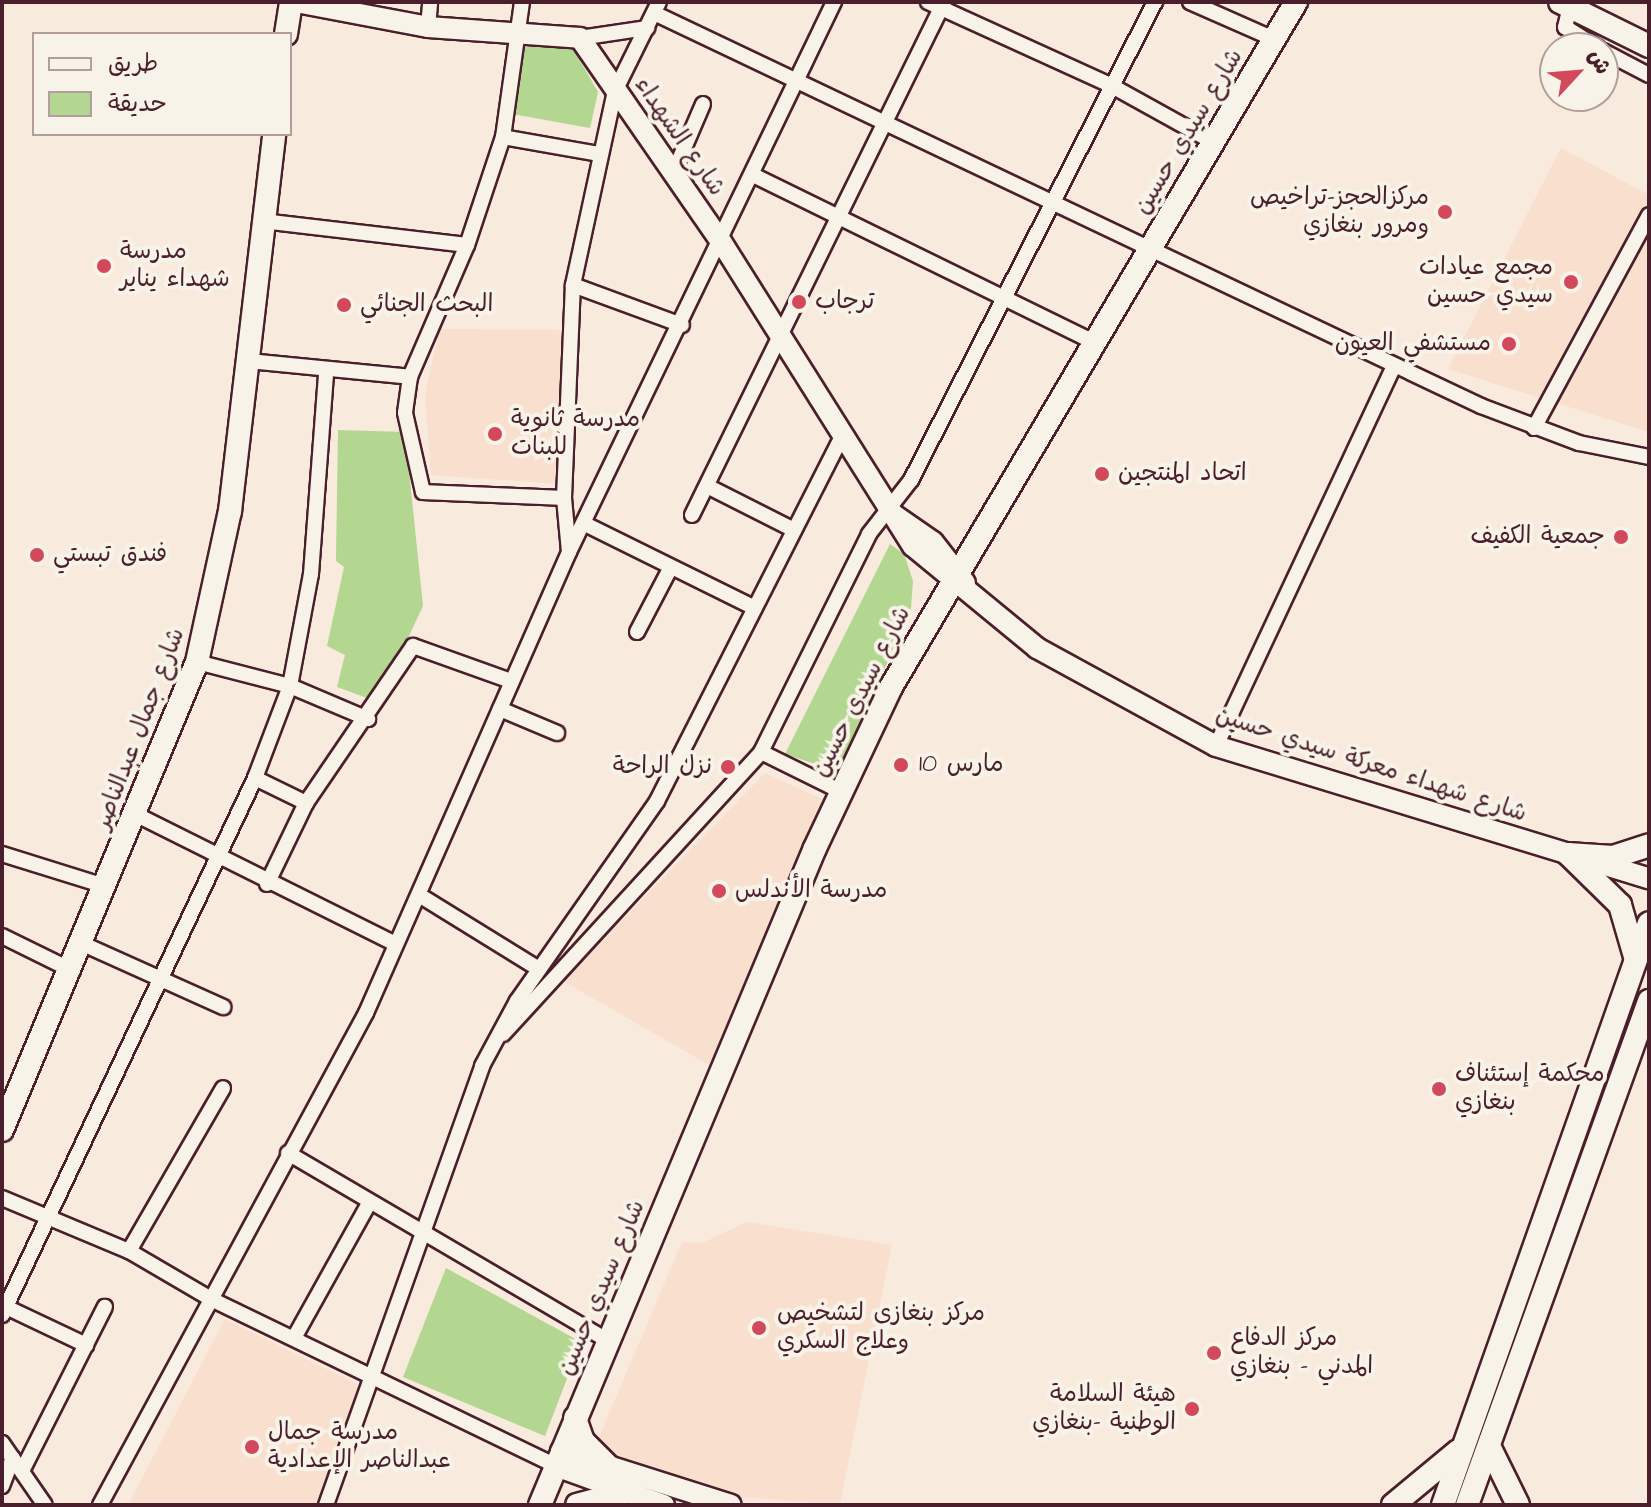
<!DOCTYPE html>
<html>
<head>
<meta charset="utf-8">
<style>
  body { margin:0 }
  #map { position:relative; width:1651px; height:1507px; overflow:hidden; background:#f8eadc; font-family:"Architects Daughter","Playpen Sans Arabic",sans-serif }
  div>[style] { position:absolute }
  .built>* { inset:0; background:#f9dfce }
  .green>* { inset:0; background:#b3d691 }
  .roads { filter:drop-shadow(2px 0 #4a1f2b) drop-shadow(-2px 0 #4a1f2b) drop-shadow(0 2px #4a1f2b) drop-shadow(0 -2px #4a1f2b) }
  .street>* { height:14px; margin:-7px; padding:0 7px; transform-origin:7px; border-radius:7px; background:#f7f3e8 }
  .secondary>* { height:20px; margin:-10px; padding:0 10px; transform-origin:10px; border-radius:10px; background:#f7f3e8 }
  .primary>* { height:22px; margin:-11px; padding:0 11px; transform-origin:11px; border-radius:11px; background:#f7f3e8 }
  .dots>* { width:22px; height:22px; translate:-50% -50%; box-sizing:border-box; border:4px solid #f7f3e8; border-radius:50% }
  span { translate:-50% -50%; white-space:nowrap; text-align:center; line-height:1.15; -webkit-text-stroke:8px #f7f3e8; paint-order:stroke }
  .street-label { font-size:24px; color:#4a1f2b }
  .poi-label { font-size:24px; color:#4a1f2b }
  .right { translate:-100% -50%; text-align:right }
  .left { translate:0 -50%; text-align:left }
  .frame { position:absolute; inset:0; border:4px solid #4a1f2b; pointer-events:none }
  .legend { position:absolute; left:32px; top:32px; width:260px; height:104px; box-sizing:border-box; background:#f7f3e8; border:2px solid #b29e9c; margin:0; padding:10px 14px; list-style:none; font-size:24px; color:#4a1f2b }
  .legend li { display:flex; align-items:center; gap:16px; height:40px }
  .legend b { width:40px; border:2px solid #b29e9c }
  .north { position:absolute; left:1539px; top:32px; width:80px; height:80px; box-sizing:border-box; background:#f7f3e8; border:2px solid #b29e9c; border-radius:50%; rotate:64deg; font-size:22px; font-weight:700; line-height:32px; text-align:center; color:#4a1f2b }
  .north::after { content:''; display:block; margin:auto; width:28px; height:36px; background:#d1495b; clip-path:polygon(50% 0,100% 100%,50% 72%,0 100%) }
</style>
</head>
<body>
<div id="map">
  <div class="built">
    <i style="clip-path:polygon(1561px 148px,1649px 195px,1649px 432px,1448px 369px)"></i>
    <i style="clip-path:polygon(440px 329px,564px 330px,560px 484px,431px 475px,425px 393px)"></i>
    <i style="clip-path:polygon(765px 773px,826px 801px,711px 1066px,563px 981px)"></i>
    <i style="clip-path:polygon(747px 1222px,892px 1245px,840px 1505px,702px 1494px,608px 1454px,599px 1437px,682px 1242px,702px 1243px)"></i>
    <i style="clip-path:polygon(225px 1319px,367px 1389px,324px 1505px,128px 1505px)"></i>
  </div>
  <div class="green">
    <i style="clip-path:polygon(524px 34px,570px 43px,598px 92px,590px 128px,507px 113px)"></i>
    <i style="clip-path:polygon(338px 430px,405px 432px,423px 606px,378px 702px,337px 687px,345px 655px,327px 646px,344px 567px,336px 561px)"></i>
    <i style="clip-path:polygon(890px 544px,904px 554px,913px 581px,911px 608px,840px 772px,785px 754px)"></i>
    <i style="clip-path:polygon(446px 1268px,581px 1342px,545px 1436px,403px 1377px)"></i>
  </div>
  <div class="roads">
    <div class="street">
      <i style="left:522px;top:2px;width:136px;rotate:98deg"></i>
      <i style="left:503px;top:137px;width:114px;rotate:108.4deg"></i>
      <i style="left:467px;top:245px;width:144px;rotate:113.4deg"></i>
      <i style="left:410px;top:377px;width:36px;rotate:98deg"></i>
      <i style="left:405px;top:413px;width:81px;rotate:77.2deg"></i>
      <i style="left:423px;top:492px;width:141px;rotate:2.4deg"></i>
      <i style="left:928px;top:2px;width:202px;rotate:24.5deg"></i>
      <i style="left:1112px;top:86px;width:115px;rotate:29deg"></i>
      <i style="left:1190px;top:2px;width:92px;rotate:23.8deg"></i>
      <i style="left:1570px;top:6px;width:22px;rotate:103deg"></i>
      <i style="left:1565px;top:27px;width:39px;rotate:32deg"></i>
      <i style="left:654px;top:13px;width:916px;rotate:25.42deg"></i>
      <i style="left:1481px;top:406px;width:105px;rotate:20.7deg"></i>
      <i style="left:1579px;top:443px;width:71px;rotate:11.3deg"></i>
      <i style="left:428px;top:27px;width:25px;rotate:-85deg"></i>
      <i style="left:580px;top:38px;width:68px;rotate:-8.5deg"></i>
      <i style="left:1603px;top:51px;width:52px;rotate:27.6deg"></i>
      <i style="left:503px;top:137px;width:97px;rotate:10deg"></i>
      <i style="left:673px;top:174px;width:76px;rotate:-66.8deg"></i>
      <i style="left:753px;top:175px;width:377px;rotate:26.1deg"></i>
      <i style="left:263px;top:221px;width:205px;rotate:6.7deg"></i>
      <i style="left:573px;top:285px;width:116px;rotate:20.2deg"></i>
      <i style="left:248px;top:361px;width:163px;rotate:5.6deg"></i>
      <i style="left:1534px;top:428px;width:242px;rotate:-61.6deg"></i>
      <i style="left:707px;top:486px;width:97px;rotate:26.8deg"></i>
      <i style="left:692px;top:515px;width:572px;rotate:-63.84deg"></i>
      <i style="left:587px;top:525px;width:187px;rotate:26.3deg"></i>
      <i style="left:569px;top:552px;width:611px;rotate:-64.27deg"></i>
      <i style="left:637px;top:632px;width:73px;rotate:-62.4deg"></i>
      <i style="left:197px;top:662px;width:96px;rotate:14.5deg"></i>
      <i style="left:290px;top:686px;width:85px;rotate:22.9deg"></i>
      <i style="left:500px;top:709px;width:62px;rotate:22.8deg"></i>
      <i style="left:1216px;top:746px;width:420px;rotate:-64.9deg"></i>
      <i style="left:255px;top:778px;width:57px;rotate:26.1deg"></i>
      <i style="left:840px;top:791px;width:88px;rotate:-153.7deg"></i>
      <i style="left:761px;top:752px;width:243px;rotate:-63.6deg"></i>
      <i style="left:869px;top:534px;width:68px;rotate:-52.1deg"></i>
      <i style="left:911px;top:480px;width:537px;rotate:-62.96deg"></i>
      <i style="left:137px;top:815px;width:289px;rotate:26.5deg"></i>
      <i style="left:2px;top:854px;width:108px;rotate:17.3deg"></i>
      <i style="left:267px;top:884px;width:90px;rotate:-64.3deg"></i>
      <i style="left:306px;top:803px;width:190px;rotate:-55.7deg"></i>
      <i style="left:413px;top:646px;width:104px;rotate:19.7deg"></i>
      <i style="left:419px;top:895px;width:141px;rotate:31.7deg"></i>
      <i style="left:2px;top:936px;width:79px;rotate:26.2deg"></i>
      <i style="left:83px;top:944px;width:154px;rotate:24.2deg"></i>
      <i style="left:503px;top:1034px;width:382px;rotate:-47.5deg"></i>
      <i style="left:288px;top:1153px;width:370px;rotate:30.4deg"></i>
      <i style="left:2px;top:1198px;width:138px;rotate:22.7deg"></i>
      <i style="left:129px;top:1251px;width:95px;rotate:30.3deg"></i>
      <i style="left:211px;top:1299px;width:383px;rotate:25.8deg"></i>
      <i style="left:129px;top:1251px;width:188px;rotate:-60deg"></i>
      <i style="left:6px;top:1307px;width:89px;rotate:25.4deg"></i>
      <i style="left:2px;top:1315px;width:594px;rotate:-64.77deg"></i>
      <i style="left:255px;top:778px;width:98px;rotate:-69.2deg"></i>
      <i style="left:290px;top:686px;width:114px;rotate:-79.4deg"></i>
      <i style="left:311px;top:574px;width:201px;rotate:-85.7deg"></i>
      <i style="left:294px;top:1338px;width:154px;rotate:-60.9deg"></i>
      <i style="left:2px;top:1443px;width:75px;rotate:55.3deg"></i>
      <i style="left:22px;top:1471px;width:184px;rotate:-63.2deg"></i>
      <i style="left:2px;top:1486px;width:30px;rotate:-69deg"></i>
      <i style="left:100px;top:1505px;width:559px;rotate:-61.6deg"></i>
      <i style="left:366px;top:1013px;width:504px;rotate:-66.23deg"></i>
      <i style="left:569px;top:552px;width:54px;rotate:-95.3deg"></i>
      <i style="left:564px;top:498px;width:213px;rotate:-87.6deg"></i>
      <i style="left:573px;top:285px;width:198px;rotate:-77.8deg"></i>
      <i style="left:615px;top:91px;width:99px;rotate:-63.7deg"></i>
      <i style="left:326px;top:1505px;width:466px;rotate:-70.4deg"></i>
      <i style="left:482px;top:1066px;width:74px;rotate:-61.7deg"></i>
      <i style="left:517px;top:1001px;width:244px;rotate:-55deg"></i>
      <i style="left:657px;top:801px;width:406px;rotate:-63.1deg"></i>
    </div>
    <div class="secondary">
      <i style="left:296px;top:2px;width:134px;rotate:10.7deg"></i>
      <i style="left:428px;top:27px;width:152px;rotate:4.1deg"></i>
      <i style="left:580px;top:38px;width:249px;rotate:55.3deg"></i>
      <i style="left:722px;top:243px;width:358px;rotate:57.8deg"></i>
      <i style="left:913px;top:546px;width:161px;rotate:39.4deg"></i>
      <i style="left:1037px;top:648px;width:204px;rotate:28.7deg"></i>
      <i style="left:1216px;top:746px;width:453px;rotate:17deg"></i>
      <i style="left:894px;top:515px;width:47px;rotate:34.7deg"></i>
      <i style="left:933px;top:542px;width:52px;rotate:52deg"></i>
      <i style="left:561px;top:1451px;width:178px;rotate:17.6deg"></i>
      <i style="left:556px;top:1466px;width:115px;rotate:19.9deg"></i>
    </div>
    <div class="primary">
      <i style="left:1560px;top:2px;width:99px;rotate:26.3deg"></i>
      <i style="left:286px;top:34px;width:32px;rotate:-81deg"></i>
      <i style="left:1568px;top:854px;width:73px;rotate:44.4deg"></i>
      <i style="left:1620px;top:905px;width:57px;rotate:73.8deg"></i>
      <i style="left:1568px;top:854px;width:45px;rotate:3.8deg"></i>
      <i style="left:1613px;top:857px;width:38px;rotate:-18deg"></i>
      <i style="left:2px;top:1130px;width:507px;rotate:-67.38deg"></i>
      <i style="left:197px;top:662px;width:155px;rotate:-77.7deg"></i>
      <i style="left:230px;top:511px;width:380px;rotate:-83.3deg"></i>
      <i style="left:575px;top:1418px;width:24px;rotate:71deg"></i>
      <i style="left:583px;top:1441px;width:44px;rotate:45deg"></i>
      <i style="left:1489px;top:1446px;width:66px;rotate:63.8deg"></i>
      <i style="left:540px;top:1505px;width:712px;rotate:-67.29deg"></i>
      <i style="left:815px;top:848px;width:178px;rotate:-64.7deg"></i>
      <i style="left:891px;top:687px;width:796px;rotate:-59.41deg"></i>
      <i style="left:577px;top:1505px;width:47px;rotate:-14.9deg"></i>
      <i style="left:1393px;top:1505px;width:85px;rotate:-39.7deg"></i>
      <i style="left:1443px;top:1505px;width:617px;rotate:-70.51deg"></i>
      <i style="left:1467px;top:1505px;width:536px;rotate:-70.14deg"></i>
    </div>
  </div>
  <div class="dots">
    <i style="left:1445px;top:212px;background:#d1495b"></i>
    <i style="left:104px;top:266px;background:#d1495b"></i>
    <i style="left:1571px;top:282px;background:#d1495b"></i>
    <i style="left:799px;top:302px;background:#d1495b"></i>
    <i style="left:344px;top:305px;background:#d1495b"></i>
    <i style="left:1509px;top:344px;background:#d1495b"></i>
    <i style="left:495px;top:434px;background:#d1495b"></i>
    <i style="left:1102px;top:474px;background:#d1495b"></i>
    <i style="left:1621px;top:537px;background:#d1495b"></i>
    <i style="left:37px;top:555px;background:#d1495b"></i>
    <i style="left:901px;top:765px;background:#d1495b"></i>
    <i style="left:728px;top:767px;background:#d1495b"></i>
    <i style="left:719px;top:891px;background:#d1495b"></i>
    <i style="left:1439px;top:1089px;background:#d1495b"></i>
    <i style="left:759px;top:1328px;background:#d1495b"></i>
    <i style="left:1214px;top:1353px;background:#d1495b"></i>
    <i style="left:1192px;top:1409px;background:#d1495b"></i>
    <i style="left:252px;top:1447px;background:#d1495b"></i>
  </div>
  <div class="street-label">
    <span style="left:1189px;top:132px;rotate:-59deg">شارع سيدي حسين</span>
    <span style="left:679px;top:137px;rotate:55deg">شارع الشهداء</span>
    <span style="left:862px;top:692px;rotate:-63deg">شارع سيدي حسين</span>
    <span style="left:140px;top:729px;rotate:-69deg">شارع جمال عبدالناصر</span>
    <span style="left:1371px;top:765px;rotate:18deg">شارع شهداء معركة سيدي حسين</span>
    <span style="left:602px;top:1288px;rotate:-67deg">شارع سيدي حسين</span>
  </div>
  <div class="poi-label">
    <span class="right" style="left:1429px;top:212px">مركزالحجز-تراخيص<br>ومرور بنغازي</span>
    <span class="left" style="left:120px;top:266px">مدرسة<br>شهداء يناير</span>
    <span class="right" style="left:1553px;top:282px">مجمع عيادات<br>سيدي حسين</span>
    <span class="left" style="left:815px;top:302px">ترجاب</span>
    <span class="left" style="left:360px;top:305px">البحث الجنائي</span>
    <span class="right" style="left:1491px;top:344px">مستشفي العيون</span>
    <span class="left" style="left:511px;top:434px">مدرسة ثانوية<br>للبنات</span>
    <span class="left" style="left:1118px;top:474px">اتحاد المنتجين</span>
    <span class="right" style="left:1605px;top:537px">جمعية الكفيف</span>
    <span class="left" style="left:53px;top:555px">فندق تبستي</span>
    <span class="left" style="left:919px;top:765px">10 مارس</span>
    <span class="right" style="left:712px;top:767px">نزل الراحة</span>
    <span class="left" style="left:735px;top:891px">مدرسة الأندلس</span>
    <span class="left" style="left:1455px;top:1089px">محكمة إستئناف<br>بنغازي</span>
    <span class="left" style="left:777px;top:1328px">مركز بنغازي لتشخيص<br>وعلاج السكري</span>
    <span class="left" style="left:1230px;top:1353px">مركز الدفاع<br>المدني - بنغازي</span>
    <span class="right" style="left:1176px;top:1409px">هيئة السلامة<br>الوطنية -بنغازي</span>
    <span class="left" style="left:268px;top:1447px">مدرسة جمال<br>عبدالناصر الإعدادية</span>
  </div>
  <div class="frame"></div>
  <ul class="legend">
  <li><b style="height:10px;background:#f7f3e8"></b>طريق</li>
  <li><b style="height:22px;background:#b3d691"></b>حديقة</li>
  </ul>
  <div class="north">ش</div>
</div>
</body>
</html>
